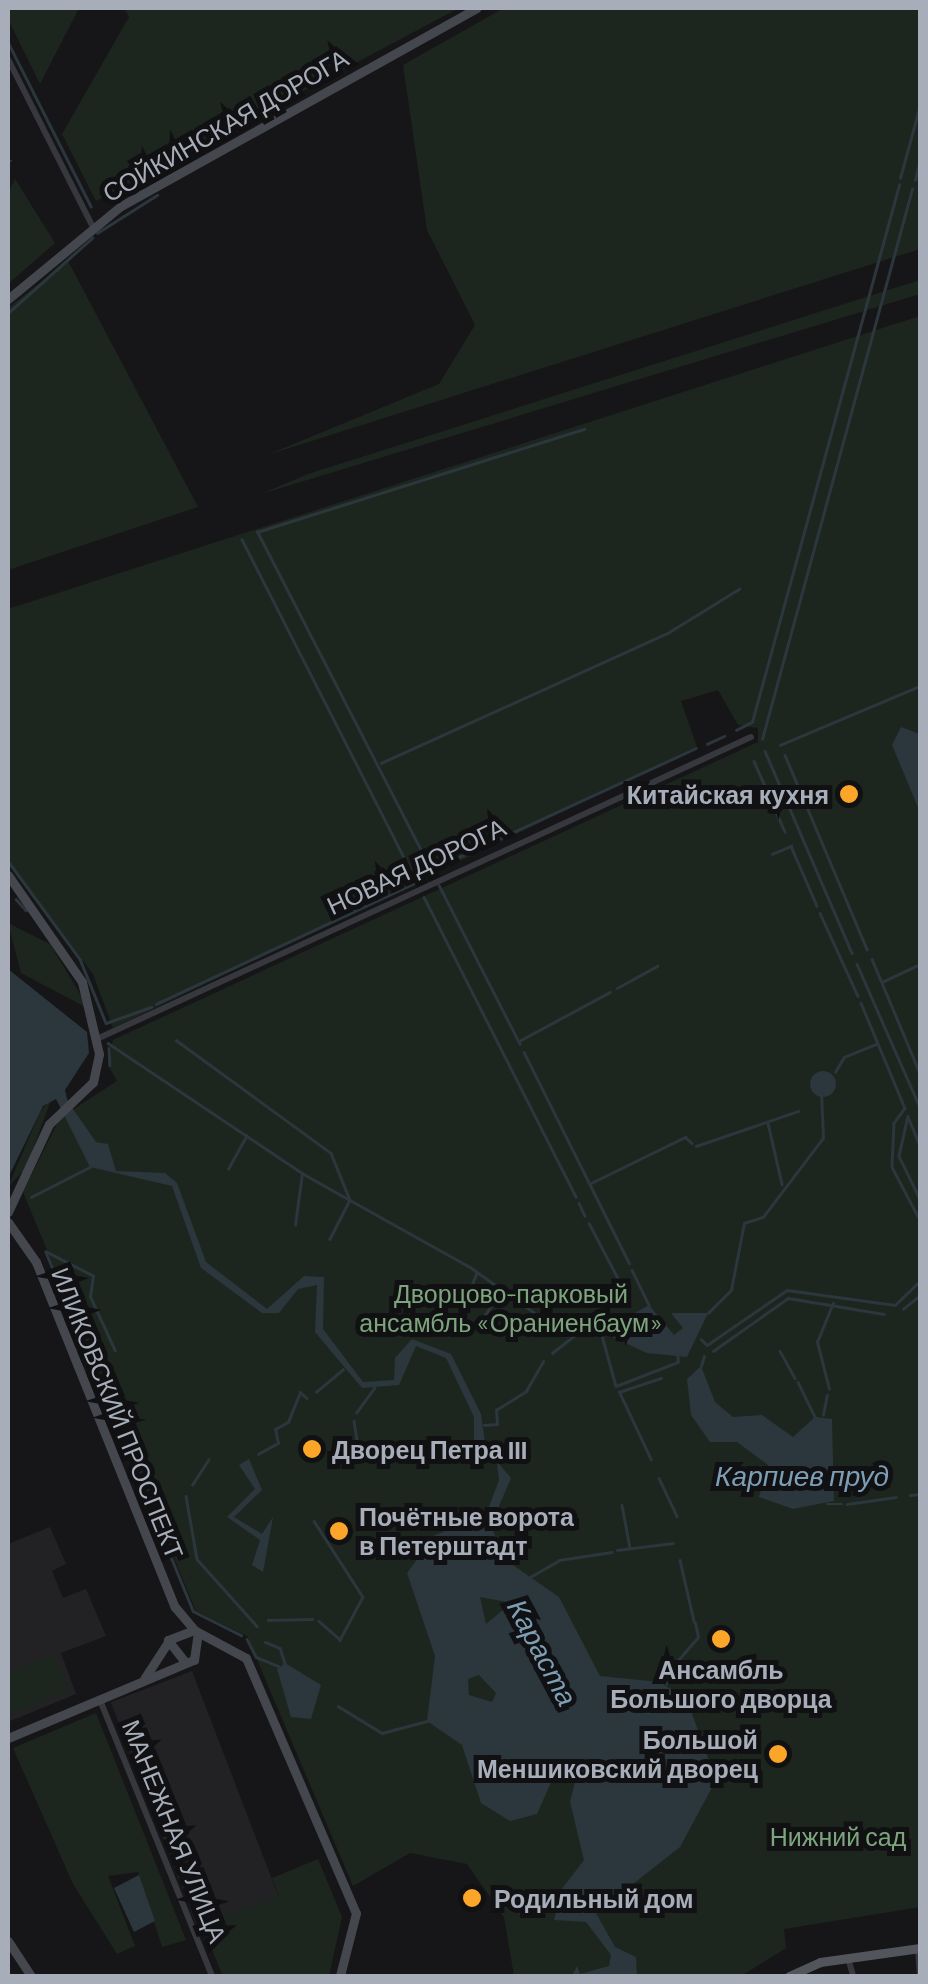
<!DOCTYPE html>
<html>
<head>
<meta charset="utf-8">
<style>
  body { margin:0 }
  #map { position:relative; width:928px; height:1984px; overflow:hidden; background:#161618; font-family:Barlow,sans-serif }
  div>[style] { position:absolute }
  .built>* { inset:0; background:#222225; transform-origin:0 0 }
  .green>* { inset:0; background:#1d261e }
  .water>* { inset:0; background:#2b363d }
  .round { border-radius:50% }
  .stream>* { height:2.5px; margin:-1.25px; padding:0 1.25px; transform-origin:1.25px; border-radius:1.25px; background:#2b363d }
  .street>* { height:6px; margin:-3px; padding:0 3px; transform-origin:3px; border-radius:3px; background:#36383d }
  .secondary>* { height:9px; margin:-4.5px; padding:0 4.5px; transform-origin:4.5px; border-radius:4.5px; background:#44474d }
  .primary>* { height:9px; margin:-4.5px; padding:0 4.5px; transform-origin:4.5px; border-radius:4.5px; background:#52555c }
  .dots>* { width:28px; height:28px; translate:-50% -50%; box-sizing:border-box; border:5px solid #111113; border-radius:50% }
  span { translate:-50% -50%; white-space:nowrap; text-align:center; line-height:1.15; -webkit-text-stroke:10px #111113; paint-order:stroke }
  .street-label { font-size:25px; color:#a7aeb9 }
  .poi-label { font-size:25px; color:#a7aeb9; font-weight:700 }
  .right { translate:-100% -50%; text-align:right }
  .left { translate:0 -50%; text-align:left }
  .park-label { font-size:25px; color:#7da57d }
  .water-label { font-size:28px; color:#7c9fb6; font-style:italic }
  .frame { position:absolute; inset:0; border:10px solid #a7aeb9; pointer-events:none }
</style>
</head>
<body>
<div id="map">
  <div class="built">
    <i style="clip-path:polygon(50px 1527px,66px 1564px,52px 1571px,63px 1598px,86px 1589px,106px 1636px,61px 1653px,76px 1694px,8px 1722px,8px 1544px)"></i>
    <i style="left:192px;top:1671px;width:243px;height:87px;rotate:69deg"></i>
  </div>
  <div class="green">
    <i style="clip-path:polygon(8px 8px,79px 8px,40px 84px,8px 19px)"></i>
    <i style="clip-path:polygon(124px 8px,459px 8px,96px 201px,62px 134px,129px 17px)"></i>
    <i style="clip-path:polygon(504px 8px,920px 8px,920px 249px,267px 455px,439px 384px,475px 325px,427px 230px,403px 65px)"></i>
    <i style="clip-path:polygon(15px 179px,55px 243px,8px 284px,8px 193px)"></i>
    <i style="clip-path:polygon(68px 261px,198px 507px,8px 570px,8px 308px)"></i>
    <i style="clip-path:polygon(920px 280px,920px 294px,261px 494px,308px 474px)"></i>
    <i style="clip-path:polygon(920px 316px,920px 1907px,784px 1929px,786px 1948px,741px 1976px,514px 1976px,504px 1917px,467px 1864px,410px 1853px,353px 1886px,247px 1636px,196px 1611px,23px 1192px,60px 1118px,117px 1081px,108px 1065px,113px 1040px,758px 742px,758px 728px,738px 725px,718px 690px,681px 701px,697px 747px,113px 1028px,93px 974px,8px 861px,8px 609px)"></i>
    <i style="clip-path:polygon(8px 923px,50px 944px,89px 1009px,21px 973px)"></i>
    <i style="clip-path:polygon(52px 1097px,26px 1168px,8px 1187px,40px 1112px)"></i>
    <i style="clip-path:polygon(54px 1654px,69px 1691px,8px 1715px,8px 1672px)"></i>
    <i style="clip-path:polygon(96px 1713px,186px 1940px,162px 1947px,138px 1872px,108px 1876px,135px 1946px,117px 1954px,73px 1884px,13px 1748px)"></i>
    <i style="clip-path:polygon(318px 1859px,342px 1917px,329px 1976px,223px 1976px,201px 1924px,279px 1897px,272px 1878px)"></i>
  </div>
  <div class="water">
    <i style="clip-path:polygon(901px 727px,920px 734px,920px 812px,892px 745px)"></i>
    <i style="clip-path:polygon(evenodd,8px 969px,87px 1032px,89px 1053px,65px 1090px,68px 1102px,96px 1142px,108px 1144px,116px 1171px,165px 1173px,177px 1183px,206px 1262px,267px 1309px,304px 1276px,324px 1277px,323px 1329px,363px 1382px,394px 1380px,395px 1358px,412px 1339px,451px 1354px,481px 1414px,486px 1449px,511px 1478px,491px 1525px,504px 1559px,559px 1597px,600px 1676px,660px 1682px,687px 1700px,716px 1780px,680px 1847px,596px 1913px,615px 1947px,636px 1957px,637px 1976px,572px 1976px,577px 1966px,580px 1974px,609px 1966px,611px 1955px,586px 1922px,554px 1920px,561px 1890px,584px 1860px,570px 1802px,579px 1767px,570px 1762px,553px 1778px,537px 1814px,510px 1821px,481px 1803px,462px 1745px,427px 1721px,435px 1656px,407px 1573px,435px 1535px,486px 1515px,499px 1480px,497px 1463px,474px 1452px,474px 1417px,446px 1358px,416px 1346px,399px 1385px,362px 1388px,315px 1332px,317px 1285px,298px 1289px,279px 1313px,262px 1313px,201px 1268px,172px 1186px,90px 1167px,56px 1099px,43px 1106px,8px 1178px,8px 969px,480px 1597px,507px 1602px,509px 1605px,486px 1624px,480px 1597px,8px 969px,479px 1675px,496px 1693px,492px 1702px,469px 1695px,468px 1679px,479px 1675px)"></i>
    <i class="round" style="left:810px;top:1071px;width:26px;height:26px"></i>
    <i style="clip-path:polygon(649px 1305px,674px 1335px,683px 1328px,671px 1313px,708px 1313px,687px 1357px,647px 1353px,601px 1332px)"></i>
    <i style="clip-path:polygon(701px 1366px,715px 1402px,733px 1417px,762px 1415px,793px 1437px,815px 1417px,832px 1419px,834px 1501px,793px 1509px,759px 1497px,768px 1465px,737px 1442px,710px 1442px,691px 1415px,687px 1379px)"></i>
    <i style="clip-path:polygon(249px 1459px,262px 1490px,234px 1517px,262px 1534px,273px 1517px,263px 1572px,252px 1565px,260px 1540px,227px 1517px,255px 1489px,239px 1465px)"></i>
    <i style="clip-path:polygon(285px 1663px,321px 1685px,311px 1719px,291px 1717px,277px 1669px)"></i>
    <i style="clip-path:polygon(139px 1875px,155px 1921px,134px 1932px,114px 1888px)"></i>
  </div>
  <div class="stream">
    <i style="left:8px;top:42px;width:184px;rotate:63.2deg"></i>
    <i style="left:8px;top:161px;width:3px"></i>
    <i style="left:900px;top:178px;width:76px;rotate:-74.7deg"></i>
    <i style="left:915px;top:180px;width:21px;rotate:-76deg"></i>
    <i style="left:97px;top:233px;width:71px;rotate:-32.3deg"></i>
    <i style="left:8px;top:313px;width:113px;rotate:-41.8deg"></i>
    <i style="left:736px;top:730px;width:18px;rotate:-27deg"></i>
    <i style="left:752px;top:722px;width:557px;rotate:-74.69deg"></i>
    <i style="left:762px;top:739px;width:570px;rotate:-74.74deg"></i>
    <i style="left:707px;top:744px;width:19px;rotate:-25deg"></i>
    <i style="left:780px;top:745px;width:152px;rotate:-22.9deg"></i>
    <i style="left:765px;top:751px;width:220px;rotate:66.7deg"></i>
    <i style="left:785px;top:755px;width:211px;rotate:67.1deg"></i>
    <i style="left:754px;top:761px;width:77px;rotate:66.4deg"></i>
    <i style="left:381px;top:763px;width:313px;rotate:-24.4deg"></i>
    <i style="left:666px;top:634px;width:86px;rotate:-31.7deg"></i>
    <i style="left:772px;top:854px;width:21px;rotate:-23deg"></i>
    <i style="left:791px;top:846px;width:65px;rotate:66.6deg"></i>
    <i style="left:8px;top:861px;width:122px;rotate:53.7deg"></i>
    <i style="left:80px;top:959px;width:69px;rotate:67.9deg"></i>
    <i style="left:106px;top:1023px;width:48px;rotate:-19.6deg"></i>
    <i style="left:433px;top:869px;width:289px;rotate:-24.7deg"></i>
    <i style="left:434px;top:876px;width:387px;rotate:-117.2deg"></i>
    <i style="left:257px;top:532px;width:343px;rotate:-17.5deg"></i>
    <i style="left:439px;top:885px;width:178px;rotate:63deg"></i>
    <i style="left:424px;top:897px;width:336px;rotate:63.1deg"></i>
    <i style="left:16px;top:899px;width:15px;rotate:48deg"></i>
    <i style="left:820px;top:913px;width:91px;rotate:65.4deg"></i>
    <i style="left:872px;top:959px;width:124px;rotate:67.2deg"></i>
    <i style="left:857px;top:964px;width:152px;rotate:66.3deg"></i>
    <i style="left:882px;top:982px;width:42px;rotate:-25.3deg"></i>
    <i style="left:617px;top:988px;width:46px;rotate:-28.8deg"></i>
    <i style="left:861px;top:1003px;width:114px;rotate:67.3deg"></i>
    <i style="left:905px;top:1108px;width:19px;rotate:126deg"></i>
    <i style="left:894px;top:1123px;width:44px;rotate:92.6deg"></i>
    <i style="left:892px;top:1167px;width:60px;rotate:62.2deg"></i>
    <i style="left:156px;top:1004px;width:287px;rotate:-25.1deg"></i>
    <i style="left:416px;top:882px;width:384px;rotate:-117deg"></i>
    <i style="left:176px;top:1040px;width:192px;rotate:36.1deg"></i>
    <i style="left:331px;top:1153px;width:51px;rotate:68deg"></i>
    <i style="left:350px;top:1200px;width:137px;rotate:29.2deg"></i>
    <i style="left:470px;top:1267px;width:118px;rotate:35.3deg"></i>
    <i style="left:519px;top:1041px;width:103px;rotate:-28.3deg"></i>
    <i style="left:108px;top:1043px;width:234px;rotate:33.8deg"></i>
    <i style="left:109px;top:1048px;width:17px;rotate:87deg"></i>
    <i style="left:524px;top:1052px;width:236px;rotate:63.5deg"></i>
    <i style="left:835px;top:1072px;width:17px;rotate:-59deg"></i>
    <i style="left:844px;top:1057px;width:35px;rotate:-22deg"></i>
    <i style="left:908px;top:1116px;width:41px;rotate:102.7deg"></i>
    <i style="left:899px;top:1156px;width:48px;rotate:64deg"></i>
    <i style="left:908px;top:1117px;width:30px;rotate:67deg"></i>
    <i style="left:768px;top:1123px;width:63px;rotate:77.1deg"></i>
    <i style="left:696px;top:1146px;width:108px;rotate:-18.9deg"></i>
    <i style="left:228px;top:1169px;width:38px;rotate:-61deg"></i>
    <i style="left:591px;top:1183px;width:105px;rotate:-26.1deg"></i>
    <i style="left:685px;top:1137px;width:9px;rotate:41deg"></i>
    <i style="left:31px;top:1197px;width:66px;rotate:-27deg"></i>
    <i style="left:579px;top:1203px;width:14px;rotate:65deg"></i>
    <i style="left:589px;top:1223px;width:69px;rotate:62.3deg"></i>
    <i style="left:295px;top:1225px;width:52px;rotate:-82.3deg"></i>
    <i style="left:302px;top:1173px;width:55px;rotate:29.4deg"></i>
    <i style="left:350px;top:1200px;width:44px;rotate:117.1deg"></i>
    <i style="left:632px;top:1270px;width:39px;rotate:64deg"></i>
    <i style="left:903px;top:1309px;width:22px;rotate:-39deg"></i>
    <i style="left:708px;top:1313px;width:33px;rotate:-45deg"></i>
    <i style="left:731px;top:1290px;width:68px;rotate:-79deg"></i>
    <i style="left:744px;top:1223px;width:20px;rotate:-18deg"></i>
    <i style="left:763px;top:1217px;width:99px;rotate:-52.8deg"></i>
    <i style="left:823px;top:1138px;width:45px;rotate:-92.5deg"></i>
    <i style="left:460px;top:1315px;width:44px;rotate:-68.7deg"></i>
    <i style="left:478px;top:1325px;width:42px;rotate:-55.6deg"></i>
    <i style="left:601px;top:1332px;width:56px;rotate:74.5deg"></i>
    <i style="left:616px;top:1386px;width:66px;rotate:-21.2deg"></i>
    <i style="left:678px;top:1362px;width:8px;rotate:-97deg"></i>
    <i style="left:701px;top:1339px;width:8px;rotate:45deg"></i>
    <i style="left:707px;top:1345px;width:97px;rotate:-34.5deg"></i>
    <i style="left:787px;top:1290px;width:109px;rotate:7.9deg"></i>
    <i style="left:895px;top:1305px;width:35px;rotate:-44deg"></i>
    <i style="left:115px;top:1351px;width:60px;rotate:-114.8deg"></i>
    <i style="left:90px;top:1297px;width:21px;rotate:-82deg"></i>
    <i style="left:93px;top:1276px;width:53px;rotate:-152.9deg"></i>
    <i style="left:46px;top:1252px;width:388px;rotate:67.7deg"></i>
    <i style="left:193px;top:1611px;width:54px;rotate:26.6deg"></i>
    <i style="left:713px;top:1351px;width:92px;rotate:-35.2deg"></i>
    <i style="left:788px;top:1298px;width:97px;rotate:9.5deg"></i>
    <i style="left:780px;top:1351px;width:31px;rotate:61deg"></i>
    <i style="left:552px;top:1353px;width:37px;rotate:-38deg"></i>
    <i style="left:701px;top:1366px;width:10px;rotate:-73deg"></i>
    <i style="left:798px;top:1382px;width:39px;rotate:64deg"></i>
    <i style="left:829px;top:1389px;width:49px;rotate:-104.3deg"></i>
    <i style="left:817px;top:1342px;width:42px;rotate:-67.7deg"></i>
    <i style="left:316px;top:1392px;width:35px;rotate:-40deg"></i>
    <i style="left:356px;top:1413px;width:31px;rotate:-54deg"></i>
    <i style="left:823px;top:1415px;width:20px;rotate:-79deg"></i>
    <i style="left:354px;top:1421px;width:24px;rotate:81deg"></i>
    <i style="left:484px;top:1425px;width:13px;rotate:-4deg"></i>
    <i style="left:497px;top:1424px;width:14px;rotate:-94deg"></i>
    <i style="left:496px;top:1410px;width:36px;rotate:-32deg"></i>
    <i style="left:526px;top:1391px;width:34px;rotate:-60deg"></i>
    <i style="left:258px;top:1454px;width:23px;rotate:-29deg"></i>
    <i style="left:278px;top:1443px;width:14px;rotate:-102deg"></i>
    <i style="left:275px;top:1429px;width:15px;rotate:-28deg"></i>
    <i style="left:288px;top:1422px;width:32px;rotate:-68deg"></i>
    <i style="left:300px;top:1392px;width:9px;rotate:41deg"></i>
    <i style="left:651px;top:1460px;width:75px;rotate:-115.2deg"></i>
    <i style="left:619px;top:1392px;width:44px;rotate:-18.4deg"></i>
    <i style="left:659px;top:1478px;width:42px;rotate:64.7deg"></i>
    <i style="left:192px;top:1485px;width:30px;rotate:-57deg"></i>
    <i style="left:910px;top:1495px;width:10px;rotate:-6deg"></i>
    <i style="left:186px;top:1496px;width:64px;rotate:80.1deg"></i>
    <i style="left:197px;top:1559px;width:90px;rotate:48.2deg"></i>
    <i style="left:827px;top:1504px;width:15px"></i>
    <i style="left:847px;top:1504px;width:49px;rotate:-8.1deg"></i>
    <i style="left:622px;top:1505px;width:44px;rotate:79.5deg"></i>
    <i style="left:314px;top:1521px;width:90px;rotate:57.2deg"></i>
    <i style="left:363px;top:1597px;width:49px;rotate:118.1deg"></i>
    <i style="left:340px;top:1640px;width:28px;rotate:-139deg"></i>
    <i style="left:617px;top:1550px;width:56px;rotate:-7.1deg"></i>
    <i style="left:680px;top:1560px;width:63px;rotate:77.1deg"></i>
    <i style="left:525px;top:1580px;width:39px;rotate:-30deg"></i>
    <i style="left:559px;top:1560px;width:53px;rotate:-8.7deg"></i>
    <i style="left:268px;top:1620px;width:44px;rotate:-1.3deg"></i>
    <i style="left:247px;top:1639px;width:20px;rotate:63deg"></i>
    <i style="left:256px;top:1657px;width:24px;rotate:22deg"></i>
    <i style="left:265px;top:1642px;width:16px;rotate:22deg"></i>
    <i style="left:280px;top:1648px;width:16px;rotate:72deg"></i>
    <i style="left:673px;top:1666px;width:38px;rotate:-49deg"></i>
    <i style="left:698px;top:1637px;width:14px;rotate:-102deg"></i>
    <i style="left:666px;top:1684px;width:16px;rotate:-68deg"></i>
    <i style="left:338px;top:1706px;width:52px;rotate:31.5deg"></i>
    <i style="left:382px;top:1733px;width:47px;rotate:-14.9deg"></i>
  </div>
  <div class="street">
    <i style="left:8px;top:59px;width:186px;rotate:63.2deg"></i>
    <i style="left:99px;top:1038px;width:718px;rotate:-24.78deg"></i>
    <i style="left:100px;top:1700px;width:298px;rotate:67.9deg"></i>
    <i style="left:918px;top:1948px;width:27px;rotate:86deg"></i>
    <i style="left:848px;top:1958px;width:19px;rotate:74deg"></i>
  </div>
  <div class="secondary">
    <i style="left:8px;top:299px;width:146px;rotate:-39.5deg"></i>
    <i style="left:121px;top:206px;width:407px;rotate:-29.1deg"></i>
    <i style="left:8px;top:875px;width:130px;rotate:55.3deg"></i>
    <i style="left:82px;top:982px;width:74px;rotate:76.7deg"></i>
    <i style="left:99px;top:1054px;width:29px;rotate:102deg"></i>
    <i style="left:93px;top:1082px;width:61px;rotate:136.3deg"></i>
    <i style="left:49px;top:1124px;width:97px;rotate:115deg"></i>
    <i style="left:8px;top:1222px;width:49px;rotate:55deg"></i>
    <i style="left:36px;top:1262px;width:372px;rotate:68.1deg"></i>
    <i style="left:175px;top:1607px;width:30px;rotate:50deg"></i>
    <i style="left:194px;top:1630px;width:59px;rotate:28.3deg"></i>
    <i style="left:246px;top:1658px;width:278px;rotate:66.7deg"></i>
    <i style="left:356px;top:1913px;width:65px;rotate:104.3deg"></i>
    <i style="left:185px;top:1662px;width:28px;rotate:-128deg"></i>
    <i style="left:168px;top:1640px;width:28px;rotate:-21deg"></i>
    <i style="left:144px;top:1679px;width:44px;rotate:-57deg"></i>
    <i style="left:8px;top:1738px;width:202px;rotate:-22.8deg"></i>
    <i style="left:194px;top:1660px;width:27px;rotate:-82deg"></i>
    <i style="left:8px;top:1941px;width:42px;rotate:56.7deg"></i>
  </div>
  <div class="primary">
    <i style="left:789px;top:1976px;width:34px;rotate:-24deg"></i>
    <i style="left:820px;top:1962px;width:101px;rotate:-8deg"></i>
  </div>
  <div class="dots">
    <i style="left:849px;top:794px;background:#fca629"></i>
    <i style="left:312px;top:1449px;background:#fca629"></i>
    <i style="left:339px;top:1531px;background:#fca629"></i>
    <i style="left:721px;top:1639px;background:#fca629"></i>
    <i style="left:778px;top:1754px;background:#fca629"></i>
    <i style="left:472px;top:1898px;background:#fca629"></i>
  </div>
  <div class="street-label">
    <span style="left:225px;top:125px;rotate:-30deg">СОЙКИНСКАЯ ДОРОГА</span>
    <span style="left:416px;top:866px;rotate:-25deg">НОВАЯ ДОРОГА</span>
    <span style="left:118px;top:1413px;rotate:68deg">ИЛИКОВСКИЙ ПРОСПЕКТ</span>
    <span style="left:175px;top:1831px;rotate:68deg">МАНЕЖНАЯ УЛИЦА</span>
  </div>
  <div class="poi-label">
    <span class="right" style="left:829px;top:794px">Китайская кухня</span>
    <span class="left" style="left:332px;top:1449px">Дворец Петра III</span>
    <span class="left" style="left:359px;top:1531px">Почётные ворота<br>в Петерштадт</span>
    <span style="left:721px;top:1684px">Ансамбль<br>Большого дворца</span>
    <span class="right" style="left:758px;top:1754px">Большой<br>Меншиковский дворец</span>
    <span class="left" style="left:494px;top:1898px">Родильный дом</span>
  </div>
  <div class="park-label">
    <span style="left:511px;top:1308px">Дворцово-парковый<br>ансамбль «Ораниенбаум»</span>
    <span style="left:838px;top:1836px">Нижний сад</span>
  </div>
  <div class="water-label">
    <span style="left:802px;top:1475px">Карпиев пруд</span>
    <span style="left:543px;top:1652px;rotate:62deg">Караста</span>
  </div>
  <div class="frame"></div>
</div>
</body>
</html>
